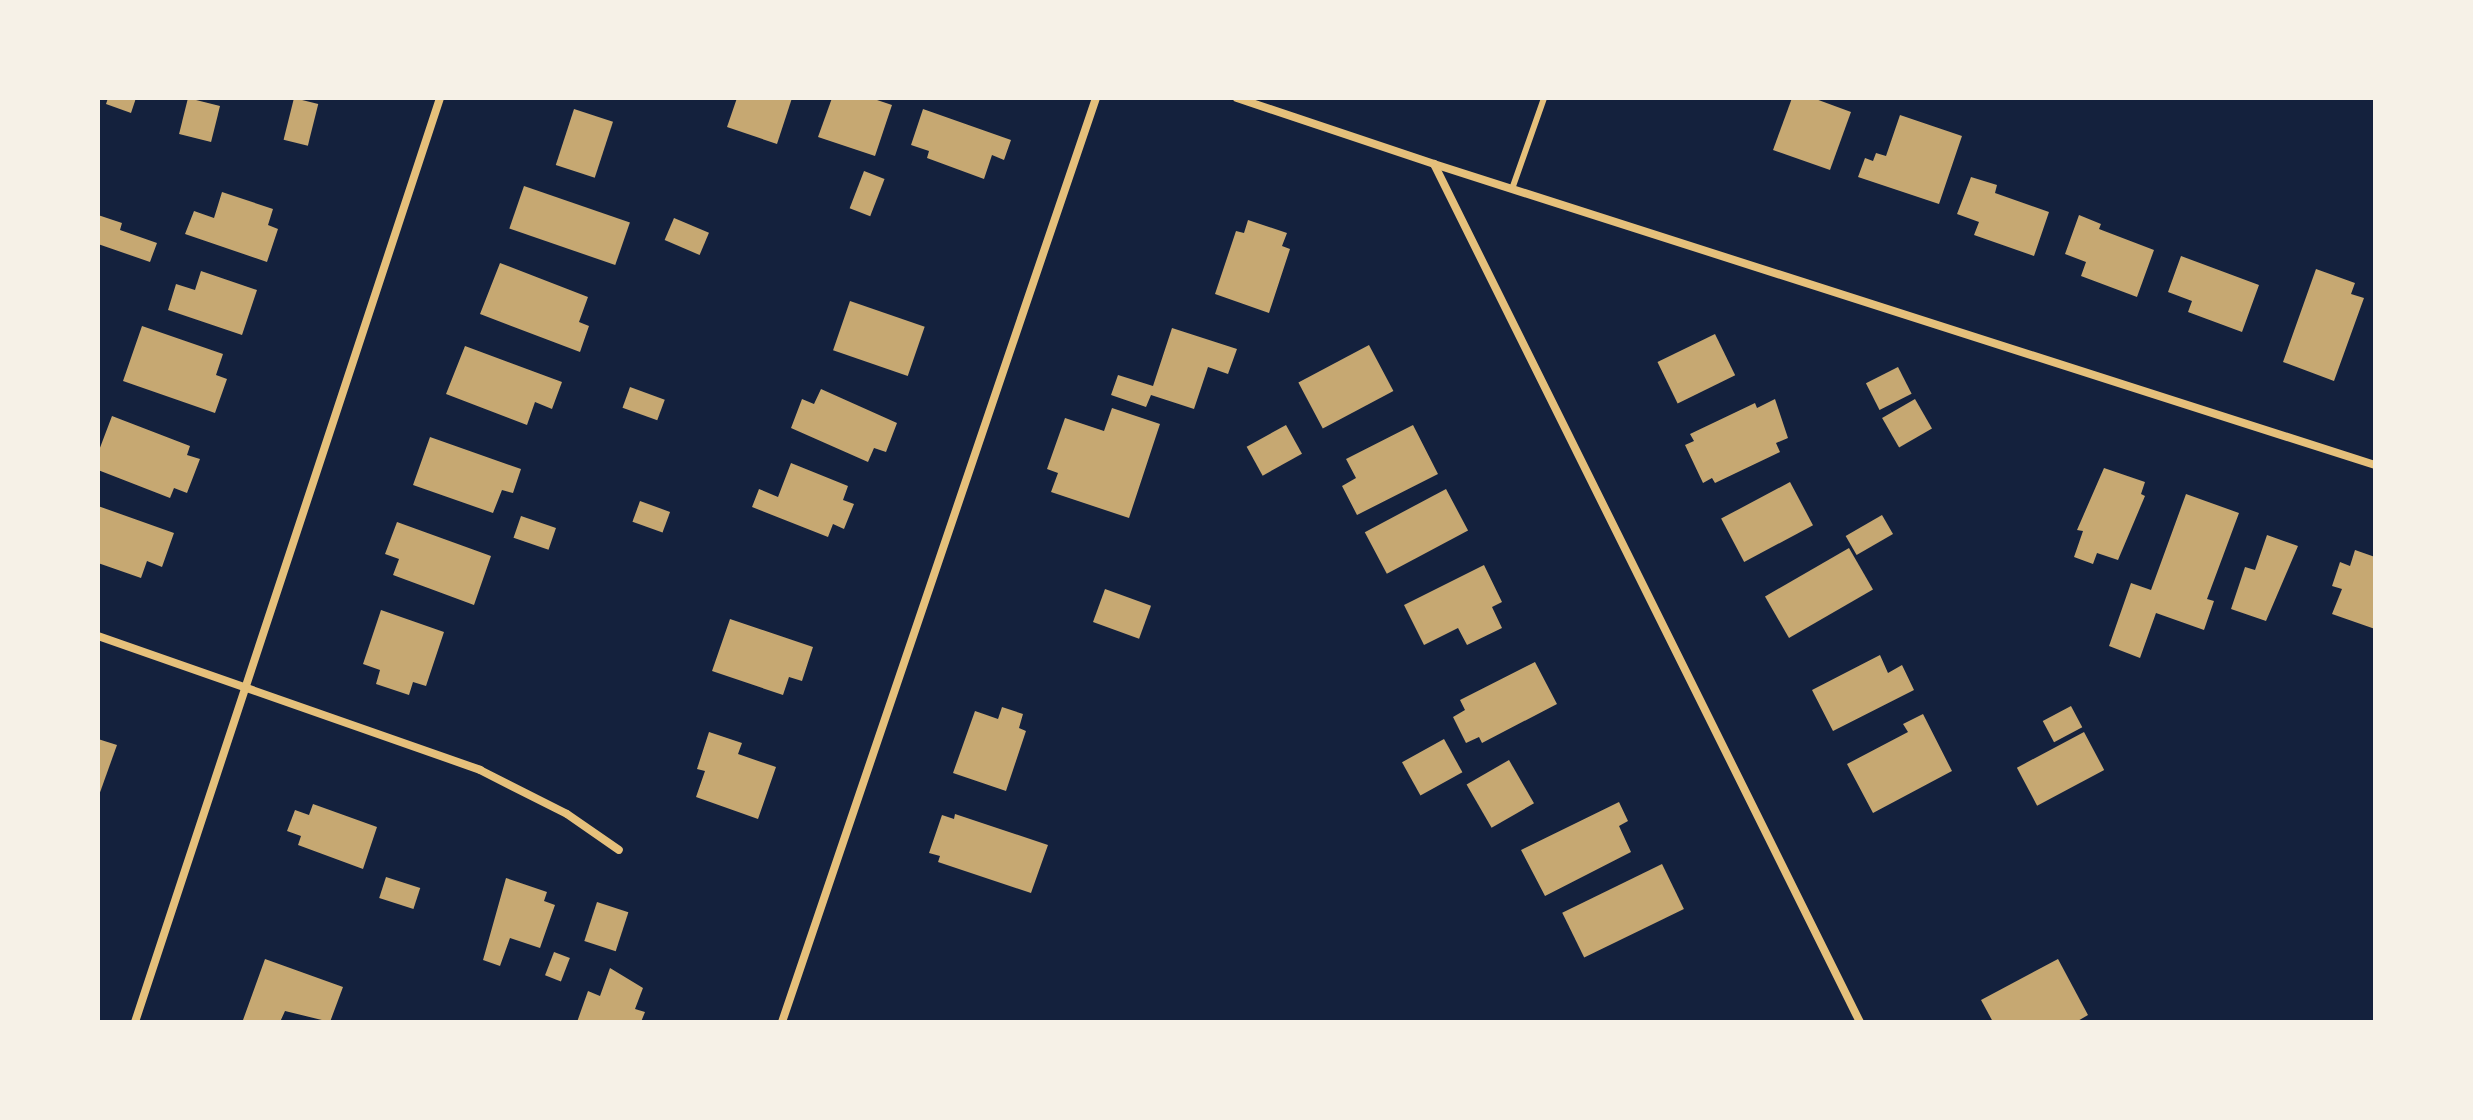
<!DOCTYPE html>
<html>
<head>
<meta charset="utf-8">
<style>
  body { margin:0 }
  #map { position:relative; width:2473px; height:1120px; overflow:hidden; background:#14213d; font-family:Raleway,sans-serif }
  div>[style] { position:absolute }
  .building>* { inset:0; background:#c6a872; transform-origin:0 0 }
  .service>* { height:6px; margin:-3px; padding:0 3px; transform-origin:3px; border-radius:3px; background:#e5c07b }
  .minor>* { height:8px; margin:-4px; padding:0 4px; transform-origin:4px; border-radius:4px; background:#e5c07b }
  span { translate:-50% -50%; white-space:nowrap; text-align:center; line-height:1.15; -webkit-text-stroke:7px #f6f1e7; paint-order:stroke }
  .frame { position:absolute; inset:0; border:100px solid #f6f1e7; pointer-events:none }
</style>
</head>
<body>
<div id="map">
  <div class="building">
    <i style="clip-path:polygon(108px 98px,136px 98px,131px 113px,106px 104px)"></i>
    <i style="left:188px;top:98px;width:33px;height:37px;rotate:14deg"></i>
    <i style="left:294px;top:98px;width:25px;height:43px;rotate:14deg"></i>
    <i style="clip-path:polygon(737px 98px,792px 98px,777px 144px,727px 127px)"></i>
    <i style="clip-path:polygon(832px 98px,871px 98px,892px 105px,875px 156px,818px 137px)"></i>
    <i style="clip-path:polygon(1792px 98px,1813px 98px,1851px 112px,1830px 170px,1773px 150px)"></i>
    <i style="left:574px;top:109px;width:41px;height:59px;rotate:18deg"></i>
    <i style="clip-path:polygon(923px 109px,1011px 140px,1004px 160px,992px 155px,984px 179px,927px 158px,929px 151px,911px 145px)"></i>
    <i style="clip-path:polygon(1900px 115px,1962px 136px,1939px 204px,1858px 177px,1865px 158px,1873px 161px,1876px 153px,1886px 156px)"></i>
    <i style="left:864px;top:171px;width:22px;height:40px;rotate:21deg"></i>
    <i style="clip-path:polygon(1971px 177px,1997px 185px,1995px 193px,2049px 212px,2034px 256px,1974px 235px,1979px 222px,1957px 214px)"></i>
    <i style="left:524px;top:186px;width:112px;height:45px;rotate:19deg"></i>
    <i style="clip-path:polygon(222px 192px,273px 209px,268px 225px,278px 229px,267px 262px,185px 234px,194px 211px,214px 218px)"></i>
    <i style="clip-path:polygon(98px 215px,122px 223px,120px 230px,157px 243px,150px 262px,98px 244px)"></i>
    <i style="clip-path:polygon(2079px 215px,2101px 224px,2099px 229px,2154px 250px,2137px 297px,2081px 276px,2086px 262px,2065px 254px)"></i>
    <i style="left:674px;top:218px;width:38px;height:24px;rotate:23deg"></i>
    <i style="clip-path:polygon(1248px 220px,1287px 233px,1282px 246px,1290px 249px,1269px 313px,1215px 294px,1236px 231px,1244px 233px)"></i>
    <i style="clip-path:polygon(2181px 256px,2259px 285px,2242px 332px,2188px 312px,2192px 301px,2168px 292px)"></i>
    <i style="clip-path:polygon(500px 263px,588px 297px,579px 322px,589px 326px,580px 352px,480px 314px)"></i>
    <i style="clip-path:polygon(2316px 269px,2355px 283px,2351px 294px,2364px 298px,2334px 381px,2283px 362px)"></i>
    <i style="clip-path:polygon(201px 271px,257px 290px,242px 335px,168px 310px,176px 284px,195px 290px)"></i>
    <i style="left:850px;top:301px;width:79px;height:52px;rotate:19deg"></i>
    <i style="clip-path:polygon(142px 326px,223px 354px,216px 375px,227px 379px,215px 413px,123px 381px)"></i>
    <i style="clip-path:polygon(1172px 328px,1237px 349px,1228px 374px,1208px 367px,1194px 409px,1151px 395px,1146px 407px,1111px 395px,1118px 375px,1153px 386px)"></i>
    <i style="left:1715px;top:334px;width:46px;height:64px;rotate:64deg"></i>
    <i style="left:1369px;top:345px;width:52px;height:80px;rotate:62deg"></i>
    <i style="clip-path:polygon(465px 346px,562px 382px,552px 409px,535px 402px,527px 425px,446px 394px)"></i>
    <i style="left:1898px;top:367px;width:30px;height:36px;rotate:63deg"></i>
    <i style="left:630px;top:387px;width:37px;height:22px;rotate:20deg"></i>
    <i style="clip-path:polygon(821px 389px,897px 423px,886px 452px,874px 448px,868px 462px,791px 428px,802px 399px,814px 404px)"></i>
    <i style="clip-path:polygon(1775px 399px,1788px 438px,1776px 443px,1780px 452px,1715px 483px,1712px 478px,1703px 483px,1685px 445px,1694px 441px,1690px 434px,1755px 403px,1757px 408px)"></i>
    <i style="left:1915px;top:399px;width:34px;height:38px;rotate:60deg"></i>
    <i style="clip-path:polygon(1112px 408px,1160px 424px,1129px 518px,1051px 492px,1058px 473px,1047px 469px,1065px 418px,1104px 431px)"></i>
    <i style="clip-path:polygon(112px 416px,190px 446px,187px 455px,200px 459px,187px 493px,174px 488px,170px 498px,98px 470px,98px 453px)"></i>
    <i style="left:1286px;top:425px;width:33px;height:45px;rotate:61deg"></i>
    <i style="clip-path:polygon(1413px 425px,1438px 474px,1357px 515px,1342px 486px,1356px 478px,1346px 459px)"></i>
    <i style="clip-path:polygon(430px 437px,521px 469px,513px 493px,502px 490px,493px 513px,413px 485px)"></i>
    <i style="clip-path:polygon(791px 463px,848px 486px,843px 500px,854px 504px,844px 529px,833px 524px,828px 537px,752px 507px,759px 489px,778px 497px)"></i>
    <i style="clip-path:polygon(2104px 468px,2145px 482px,2141px 494px,2145px 496px,2118px 560px,2097px 553px,2093px 564px,2074px 557px,2083px 531px,2077px 530px)"></i>
    <i style="left:1790px;top:482px;width:49px;height:78px;rotate:62deg"></i>
    <i style="left:1446px;top:489px;width:47px;height:92px;rotate:62deg"></i>
    <i style="clip-path:polygon(2186px 494px,2239px 513px,2207px 599px,2214px 601px,2204px 630px,2156px 613px,2140px 658px,2109px 646px,2131px 583px,2151px 590px)"></i>
    <i style="left:640px;top:501px;width:32px;height:22px;rotate:20deg"></i>
    <i style="clip-path:polygon(98px 506px,174px 533px,162px 567px,147px 561px,141px 578px,98px 563px)"></i>
    <i style="left:1882px;top:515px;width:22px;height:42px;rotate:60deg"></i>
    <i style="left:521px;top:516px;width:37px;height:23px;rotate:19deg"></i>
    <i style="clip-path:polygon(397px 522px,491px 556px,474px 605px,393px 575px,399px 559px,385px 554px)"></i>
    <i style="clip-path:polygon(2267px 535px,2298px 546px,2266px 621px,2231px 609px,2245px 567px,2255px 570px)"></i>
    <i style="left:1849px;top:548px;width:48px;height:97px;rotate:60deg"></i>
    <i style="clip-path:polygon(2355px 550px,2375px 557px,2375px 629px,2332px 614px,2342px 589px,2332px 586px,2340px 562px,2350px 566px)"></i>
    <i style="clip-path:polygon(1484px 565px,1502px 602px,1492px 607px,1502px 628px,1467px 645px,1458px 628px,1424px 645px,1404px 605px)"></i>
    <i style="left:1105px;top:589px;width:49px;height:35px;rotate:20deg"></i>
    <i style="clip-path:polygon(381px 610px,444px 632px,426px 686px,413px 682px,409px 695px,376px 684px,380px 670px,363px 664px)"></i>
    <i style="clip-path:polygon(730px 619px,813px 647px,802px 681px,789px 677px,783px 695px,712px 671px)"></i>
    <i style="clip-path:polygon(1880px 655px,1888px 673px,1902px 665px,1914px 690px,1833px 731px,1812px 690px)"></i>
    <i style="clip-path:polygon(1535px 662px,1557px 704px,1482px 743px,1479px 737px,1466px 743px,1453px 717px,1465px 710px,1460px 700px)"></i>
    <i style="left:2071px;top:706px;width:24px;height:32px;rotate:62deg"></i>
    <i style="clip-path:polygon(1002px 707px,1023px 714px,1019px 728px,1026px 731px,1006px 791px,953px 773px,975px 711px,998px 719px)"></i>
    <i style="clip-path:polygon(1923px 714px,1952px 771px,1873px 813px,1847px 764px,1908px 732px,1903px 724px)"></i>
    <i style="clip-path:polygon(709px 732px,742px 743px,738px 754px,776px 767px,758px 819px,696px 797px,705px 771px,697px 769px)"></i>
    <i style="left:2084px;top:732px;width:43px;height:76px;rotate:62deg"></i>
    <i style="clip-path:polygon(98px 739px,117px 745px,98px 798px)"></i>
    <i style="left:1444px;top:739px;width:38px;height:48px;rotate:61deg"></i>
    <i style="left:1509px;top:760px;width:50px;height:49px;rotate:60deg"></i>
    <i style="clip-path:polygon(1619px 802px,1628px 821px,1619px 826px,1631px 852px,1545px 896px,1521px 850px)"></i>
    <i style="clip-path:polygon(313px 804px,377px 827px,363px 869px,298px 845px,301px 836px,287px 831px,295px 810px,309px 815px)"></i>
    <i style="clip-path:polygon(955px 814px,1048px 845px,1031px 893px,938px 862px,940px 856px,929px 853px,942px 815px,954px 819px)"></i>
    <i style="left:1662px;top:864px;width:50px;height:111px;rotate:64deg"></i>
    <i style="left:386px;top:877px;width:36px;height:22px;rotate:18deg"></i>
    <i style="clip-path:polygon(506px 878px,547px 892px,544px 901px,555px 905px,540px 948px,510px 938px,500px 966px,483px 960px)"></i>
    <i style="left:597px;top:902px;width:33px;height:41px;rotate:18deg"></i>
    <i style="left:554px;top:952px;width:17px;height:25px;rotate:21deg"></i>
    <i style="clip-path:polygon(265px 959px,343px 987px,330px 1022px,285px 1011px,280px 1022px,243px 1020px)"></i>
    <i style="clip-path:polygon(2058px 959px,2088px 1015px,2076px 1022px,1993px 1022px,1981px 1000px)"></i>
    <i style="clip-path:polygon(610px 968px,643px 988px,635px 1009px,645px 1012px,641px 1022px,577px 1022px,588px 991px,600px 996px)"></i>
  </div>
  <div class="service">
    <i style="left:1512px;top:189px;width:96px;rotate:-70.6deg"></i>
  </div>
  <div class="minor">
    <i style="left:1237px;top:98px;width:208px;rotate:18.5deg"></i>
    <i style="left:1434px;top:164px;width:958px;rotate:63.6deg"></i>
    <i style="left:1434px;top:164px;width:988px;rotate:17.74deg"></i>
    <i style="left:98px;top:636px;width:405px;rotate:19.3deg"></i>
    <i style="left:480px;top:770px;width:97px;rotate:26.8deg"></i>
    <i style="left:567px;top:814px;width:63px;rotate:34.7deg"></i>
    <i style="left:135px;top:1022px;width:973px;rotate:-71.73deg"></i>
    <i style="left:782px;top:1022px;width:976px;rotate:-71.23deg"></i>
  </div>
  <div class="frame"></div>
</div>
</body>
</html>
